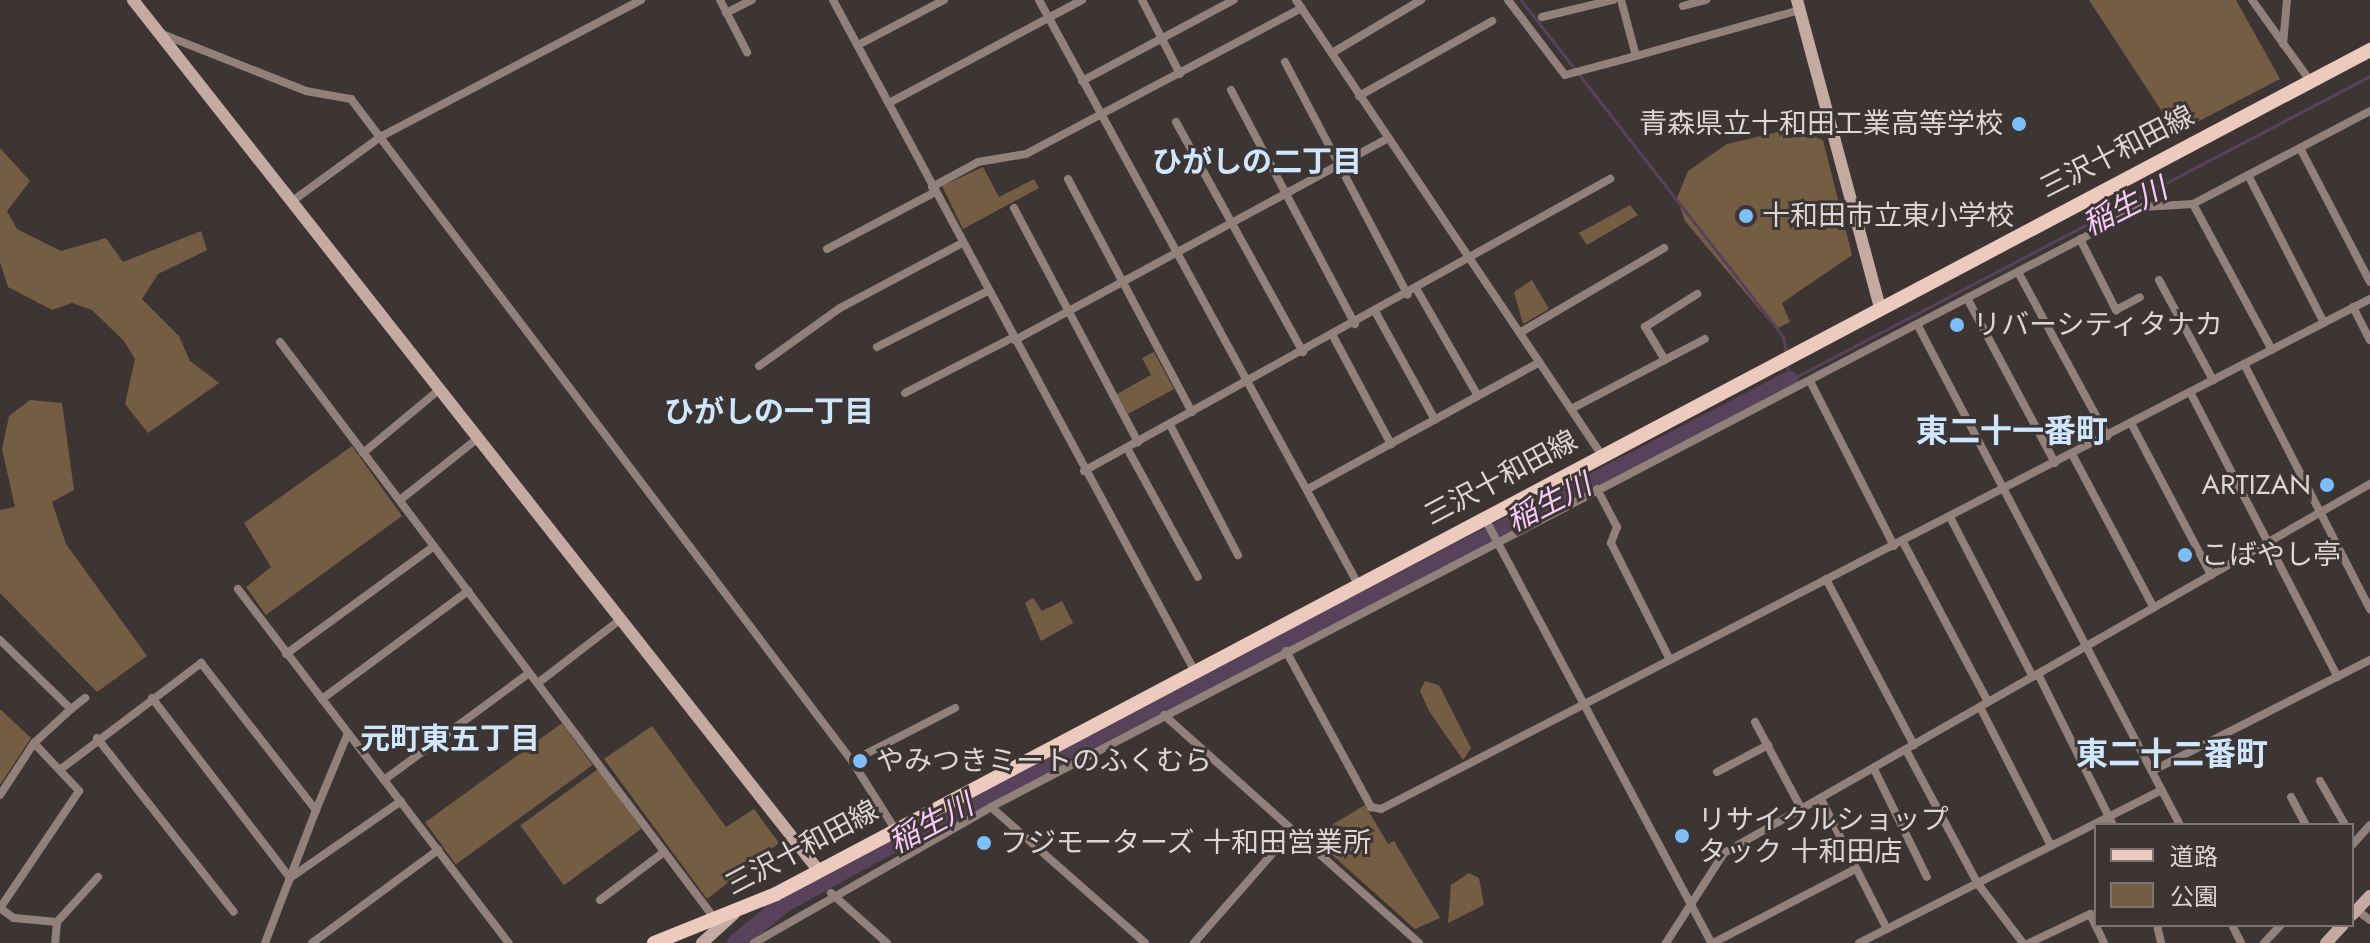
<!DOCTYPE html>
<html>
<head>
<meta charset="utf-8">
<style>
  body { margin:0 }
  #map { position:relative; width:2370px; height:943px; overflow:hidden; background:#3d3434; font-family:Jost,"Noto Sans JP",sans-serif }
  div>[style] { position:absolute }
  .green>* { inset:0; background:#755d44; transform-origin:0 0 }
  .stream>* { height:3px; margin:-1.5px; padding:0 1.5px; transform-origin:1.5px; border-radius:1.5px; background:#58415a }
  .river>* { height:18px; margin:-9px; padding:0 9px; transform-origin:9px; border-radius:9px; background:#58415a }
  .street>* { height:8px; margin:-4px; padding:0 4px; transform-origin:4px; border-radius:4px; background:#92817b }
  .secondary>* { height:12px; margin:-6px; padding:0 6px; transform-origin:6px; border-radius:6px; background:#c5aaa1 }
  .primary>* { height:14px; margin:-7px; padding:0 7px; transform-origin:7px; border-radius:7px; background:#edcabe }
  .dots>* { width:22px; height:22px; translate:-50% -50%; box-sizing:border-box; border:4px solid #3d3434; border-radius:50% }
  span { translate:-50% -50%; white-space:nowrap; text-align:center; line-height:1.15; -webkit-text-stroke:6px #3d3434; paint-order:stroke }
  .poi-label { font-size:28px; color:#dcd6d6 }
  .right { translate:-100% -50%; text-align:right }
  .left { translate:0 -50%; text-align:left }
  .street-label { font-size:28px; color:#dcd6d6 }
  .neighbourhood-label { font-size:30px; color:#cfe7fd; font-weight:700 }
  .water-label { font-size:30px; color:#f6c9f9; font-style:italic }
  .quarter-label { font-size:32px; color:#cfe7fd; font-weight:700 }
  .legend { position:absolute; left:2094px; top:823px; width:260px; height:104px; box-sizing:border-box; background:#3d3434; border:2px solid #7d7575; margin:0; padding:10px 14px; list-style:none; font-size:24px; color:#dcd6d6 }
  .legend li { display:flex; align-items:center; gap:16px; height:40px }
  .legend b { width:40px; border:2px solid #7d7575 }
</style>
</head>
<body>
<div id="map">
  <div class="green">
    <i style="clip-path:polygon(2089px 0,2236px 0,2280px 79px,2176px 133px)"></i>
    <i style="clip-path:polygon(1795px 128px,1823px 140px,1852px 255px,1782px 303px,1790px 322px,1776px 329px,1685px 221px,1677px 198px,1688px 171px,1727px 144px)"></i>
    <i style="clip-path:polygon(0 148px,30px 181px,7px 211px,17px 229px,61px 251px,106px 238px,123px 262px,201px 231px,207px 250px,158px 274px,142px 299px,179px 336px,190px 361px,219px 383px,148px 433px,125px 404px,135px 359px,124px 341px,92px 310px,72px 303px,52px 310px,8px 287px,0 262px)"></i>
    <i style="clip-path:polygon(983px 167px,999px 197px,1034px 179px,1039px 188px,963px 229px,942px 186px)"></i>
    <i style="clip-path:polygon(1630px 205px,1638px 215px,1587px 245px,1579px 233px)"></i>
    <i style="clip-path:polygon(1532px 280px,1549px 309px,1523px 324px,1514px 292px)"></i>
    <i style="clip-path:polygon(1154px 352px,1174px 389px,1128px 414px,1117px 394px,1151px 375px,1142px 358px)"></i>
    <i style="clip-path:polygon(30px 400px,62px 403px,74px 490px,52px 502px,66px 544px,147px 656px,97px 692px,0 593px,0 510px,15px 507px,2px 449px,9px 416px)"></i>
    <i style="clip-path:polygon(352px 446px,402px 516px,266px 615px,246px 587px,271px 567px,244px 523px)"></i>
    <i style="clip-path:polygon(1033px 598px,1042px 611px,1062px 601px,1073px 623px,1041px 641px,1025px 603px)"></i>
    <i style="clip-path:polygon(1425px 681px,1439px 685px,1471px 748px,1463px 760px,1429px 711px,1420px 691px)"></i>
    <i style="clip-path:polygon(0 709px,31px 738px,0 785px)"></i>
    <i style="left:562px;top:723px;width:52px;height:169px;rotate:54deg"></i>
    <i style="clip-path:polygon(652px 726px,726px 827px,754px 809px,779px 843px,707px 899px,604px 759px)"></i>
    <i style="left:598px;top:769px;width:74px;height:96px;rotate:54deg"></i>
    <i style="clip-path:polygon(1365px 805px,1388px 844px,1394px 841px,1440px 918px,1415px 929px,1312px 837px)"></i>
    <i style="clip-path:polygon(1469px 873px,1479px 878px,1484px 905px,1448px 923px,1451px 885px)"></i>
  </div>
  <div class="stream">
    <i style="left:1521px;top:0;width:427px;rotate:52.1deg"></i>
    <i style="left:1783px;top:337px;width:17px;rotate:80deg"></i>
    <i style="left:1787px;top:366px;width:14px;rotate:78deg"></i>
    <i style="left:1790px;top:380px;width:655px;rotate:-27.66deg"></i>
  </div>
  <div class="river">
    <i style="left:736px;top:943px;width:60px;rotate:-39.6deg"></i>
    <i style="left:782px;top:905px;width:105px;rotate:-29deg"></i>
    <i style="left:874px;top:854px;width:1031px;rotate:-27.36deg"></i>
  </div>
  <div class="street">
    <i style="left:720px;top:0;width:59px;rotate:62.6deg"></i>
    <i style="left:833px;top:0;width:759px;rotate:61.68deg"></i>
    <i style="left:1039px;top:0;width:665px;rotate:61.36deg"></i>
    <i style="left:1142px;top:0;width:83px;rotate:62.8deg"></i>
    <i style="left:1296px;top:0;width:547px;rotate:56.11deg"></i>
    <i style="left:1508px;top:0;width:94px;rotate:52.8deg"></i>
    <i style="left:1565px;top:75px;width:73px;rotate:-15deg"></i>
    <i style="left:1621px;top:0;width:58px;rotate:75deg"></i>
    <i style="left:1636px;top:56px;width:170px;rotate:-15.7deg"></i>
    <i style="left:2252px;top:0;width:101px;rotate:54.3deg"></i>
    <i style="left:1683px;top:6px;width:24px;rotate:-15deg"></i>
    <i style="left:726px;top:13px;width:29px;rotate:-27deg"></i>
    <i style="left:1542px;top:17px;width:73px;rotate:-13.5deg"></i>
    <i style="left:162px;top:34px;width:155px;rotate:21.6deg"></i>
    <i style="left:306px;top:91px;width:46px;rotate:10.1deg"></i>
    <i style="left:351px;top:99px;width:830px;rotate:52.88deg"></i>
    <i style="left:852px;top:761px;width:80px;rotate:57.7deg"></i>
    <i style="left:2283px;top:44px;width:44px;rotate:-84.8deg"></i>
    <i style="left:858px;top:45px;width:97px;rotate:-27.6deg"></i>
    <i style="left:1332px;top:53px;width:104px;rotate:-30.8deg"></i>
    <i style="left:1285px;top:62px;width:263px;rotate:62.2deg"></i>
    <i style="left:1082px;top:81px;width:172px;rotate:-28.1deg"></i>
    <i style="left:1231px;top:90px;width:265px;rotate:62.1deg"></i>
    <i style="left:1359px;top:96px;width:153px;rotate:-29.4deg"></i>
    <i style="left:889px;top:103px;width:219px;rotate:-28.1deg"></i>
    <i style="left:1176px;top:122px;width:263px;rotate:61.1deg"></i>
    <i style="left:2300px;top:148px;width:151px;rotate:62.4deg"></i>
    <i style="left:2248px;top:175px;width:166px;rotate:62.8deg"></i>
    <i style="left:1068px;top:179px;width:264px;rotate:62deg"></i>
    <i style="left:932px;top:187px;width:52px;rotate:-28.5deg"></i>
    <i style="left:978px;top:162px;width:49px;rotate:-9.5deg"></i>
    <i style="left:1026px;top:154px;width:312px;rotate:-27.9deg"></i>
    <i style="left:291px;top:202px;width:110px;rotate:-36.1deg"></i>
    <i style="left:380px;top:137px;width:295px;rotate:-27.7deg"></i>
    <i style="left:2193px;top:204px;width:166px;rotate:61.6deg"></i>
    <i style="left:1014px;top:208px;width:265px;rotate:62.1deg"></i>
    <i style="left:2080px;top:239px;width:80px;rotate:63.1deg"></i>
    <i style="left:2116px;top:310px;width:27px;rotate:-28deg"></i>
    <i style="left:827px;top:249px;width:122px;rotate:-27.8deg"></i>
    <i style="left:2018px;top:272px;width:187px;rotate:61.5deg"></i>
    <i style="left:2159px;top:280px;width:114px;rotate:61.6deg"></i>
    <i style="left:1417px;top:290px;width:122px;rotate:60.1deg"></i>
    <i style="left:1967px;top:298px;width:187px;rotate:61.9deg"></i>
    <i style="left:2353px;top:307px;width:37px;rotate:63deg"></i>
    <i style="left:1376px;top:313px;width:122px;rotate:61.1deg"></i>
    <i style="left:1917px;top:324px;width:254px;rotate:-27.4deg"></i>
    <i style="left:2143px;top:207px;width:50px;rotate:-3.4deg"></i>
    <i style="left:2193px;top:204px;width:200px;rotate:-27.7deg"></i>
    <i style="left:1521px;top:332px;width:166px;rotate:-30.4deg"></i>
    <i style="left:1333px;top:336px;width:123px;rotate:61.8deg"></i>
    <i style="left:1015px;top:340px;width:424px;rotate:-28.4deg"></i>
    <i style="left:280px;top:342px;width:723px;rotate:52.99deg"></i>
    <i style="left:877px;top:347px;width:124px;rotate:-26.8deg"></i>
    <i style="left:1665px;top:360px;width:39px;rotate:-121deg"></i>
    <i style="left:1645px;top:327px;width:62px;rotate:-32.4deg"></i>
    <i style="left:2244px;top:364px;width:276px;rotate:62.8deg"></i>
    <i style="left:759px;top:366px;width:100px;rotate:-35.6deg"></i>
    <i style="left:840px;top:308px;width:138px;rotate:-28deg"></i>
    <i style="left:1810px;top:381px;width:185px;rotate:63deg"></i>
    <i style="left:2190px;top:392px;width:321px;rotate:62.6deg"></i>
    <i style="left:905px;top:393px;width:123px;rotate:-27.2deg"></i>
    <i style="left:1571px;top:409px;width:151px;rotate:-27.6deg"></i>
    <i style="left:2131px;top:423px;width:172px;rotate:62.2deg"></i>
    <i style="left:1170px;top:425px;width:147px;rotate:62.4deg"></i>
    <i style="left:1127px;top:448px;width:147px;rotate:61.2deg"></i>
    <i style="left:363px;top:453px;width:99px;rotate:-39.7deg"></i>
    <i style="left:2072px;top:454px;width:174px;rotate:62deg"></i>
    <i style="left:1084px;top:471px;width:602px;rotate:-29.04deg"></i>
    <i style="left:1308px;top:489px;width:264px;rotate:-28.7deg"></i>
    <i style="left:1597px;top:489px;width:43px;rotate:62.2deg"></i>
    <i style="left:1617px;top:527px;width:17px;rotate:111deg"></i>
    <i style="left:1611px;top:543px;width:131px;rotate:63.2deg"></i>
    <i style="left:400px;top:500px;width:98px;rotate:-38.4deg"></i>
    <i style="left:1484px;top:517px;width:483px;rotate:61.9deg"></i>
    <i style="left:1950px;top:517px;width:180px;rotate:62.6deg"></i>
    <i style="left:1903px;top:542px;width:181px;rotate:62deg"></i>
    <i style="left:1826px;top:579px;width:188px;rotate:62.1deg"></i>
    <i style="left:238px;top:589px;width:446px;rotate:52.6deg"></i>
    <i style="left:0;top:640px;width:99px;rotate:44.2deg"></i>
    <i style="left:71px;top:709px;width:50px;rotate:137.4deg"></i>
    <i style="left:1286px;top:651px;width:178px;rotate:61.4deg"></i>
    <i style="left:1371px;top:807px;width:10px;rotate:11deg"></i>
    <i style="left:1381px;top:809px;width:1113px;rotate:-27.28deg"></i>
    <i style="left:286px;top:654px;width:183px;rotate:-36.1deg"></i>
    <i style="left:2038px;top:674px;width:169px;rotate:63.6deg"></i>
    <i style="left:538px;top:683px;width:105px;rotate:-37.6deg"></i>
    <i style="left:152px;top:698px;width:227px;rotate:52.5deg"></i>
    <i style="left:290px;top:878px;width:135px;rotate:-34.7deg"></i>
    <i style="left:322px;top:699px;width:182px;rotate:-36.5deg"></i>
    <i style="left:1980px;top:707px;width:156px;rotate:62.9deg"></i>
    <i style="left:71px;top:709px;width:18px;rotate:-38deg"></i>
    <i style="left:1164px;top:715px;width:342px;rotate:41.8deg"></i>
    <i style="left:1755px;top:722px;width:100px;rotate:61.9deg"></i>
    <i style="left:97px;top:738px;width:221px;rotate:51.8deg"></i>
    <i style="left:1906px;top:750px;width:152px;rotate:61.8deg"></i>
    <i style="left:1978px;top:884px;width:74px;rotate:52.7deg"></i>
    <i style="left:852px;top:761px;width:116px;rotate:-27.2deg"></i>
    <i style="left:61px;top:769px;width:176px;rotate:-37.1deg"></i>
    <i style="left:201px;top:663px;width:187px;rotate:52deg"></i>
    <i style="left:316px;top:810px;width:83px;rotate:-67.4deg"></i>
    <i style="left:1874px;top:769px;width:120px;rotate:63.9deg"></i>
    <i style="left:2152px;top:771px;width:245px;rotate:-27deg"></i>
    <i style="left:1717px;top:772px;width:58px;rotate:-27.9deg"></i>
    <i style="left:384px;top:780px;width:180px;rotate:-36.4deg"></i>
    <i style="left:2320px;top:781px;width:51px;rotate:60.4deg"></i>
    <i style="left:0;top:795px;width:62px;rotate:-56.8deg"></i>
    <i style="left:34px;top:743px;width:66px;rotate:46.8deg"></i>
    <i style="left:79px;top:791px;width:141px;rotate:124deg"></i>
    <i style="left:2291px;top:797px;width:32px;rotate:62deg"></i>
    <i style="left:1821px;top:799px;width:146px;rotate:63.1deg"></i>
    <i style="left:991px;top:807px;width:205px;rotate:41.4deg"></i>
    <i style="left:2352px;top:845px;width:27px;rotate:-48deg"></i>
    <i style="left:831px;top:893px;width:75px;rotate:41.8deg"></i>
    <i style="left:600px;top:900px;width:80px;rotate:-36.9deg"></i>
    <i style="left:0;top:908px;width:17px;rotate:36deg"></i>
    <i style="left:14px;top:918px;width:43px;rotate:5.3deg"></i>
    <i style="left:57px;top:922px;width:21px;rotate:95deg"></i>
    <i style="left:2357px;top:910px;width:16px;rotate:38deg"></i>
    <i style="left:57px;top:922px;width:61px;rotate:-47.7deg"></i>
    <i style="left:2157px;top:925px;width:18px;rotate:77deg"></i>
    <i style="left:2232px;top:925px;width:20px;rotate:63deg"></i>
    <i style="left:265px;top:943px;width:142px;rotate:-69deg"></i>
    <i style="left:312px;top:943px;width:157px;rotate:-36.4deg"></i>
    <i style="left:754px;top:943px;width:273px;rotate:-29.8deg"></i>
    <i style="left:991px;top:807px;width:1044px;rotate:-27.55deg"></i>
    <i style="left:1917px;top:324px;width:566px;rotate:62.3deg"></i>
    <i style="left:1194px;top:943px;width:150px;rotate:-48.8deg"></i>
    <i style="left:1666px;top:943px;width:107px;rotate:-57.2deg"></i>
    <i style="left:1724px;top:853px;width:744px;rotate:-29.74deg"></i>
    <i style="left:1713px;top:943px;width:161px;rotate:-27.4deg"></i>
    <i style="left:1859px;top:943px;width:339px;rotate:-26.8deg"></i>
    <i style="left:2029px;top:943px;width:68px;rotate:-25.4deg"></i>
    <i style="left:2090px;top:914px;width:32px;rotate:64deg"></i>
    <i style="left:2264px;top:943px;width:25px;rotate:-47deg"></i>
  </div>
  <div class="secondary">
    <i style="left:133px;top:0;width:1109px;rotate:51.78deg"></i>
    <i style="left:1797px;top:0;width:315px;rotate:74.9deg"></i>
    <i style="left:2352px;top:915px;width:26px;rotate:-47deg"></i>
    <i style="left:702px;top:943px;width:43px;rotate:-42.2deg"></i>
    <i style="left:2326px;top:943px;width:25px;rotate:-47deg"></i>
  </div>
  <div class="primary">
    <i style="left:654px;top:943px;width:131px;rotate:-21.9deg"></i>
    <i style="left:776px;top:894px;width:1804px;rotate:-27.9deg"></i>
  </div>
  <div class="dots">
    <i style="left:2019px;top:124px;background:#7dbef9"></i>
    <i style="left:1746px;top:216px;background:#7dbef9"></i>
    <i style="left:1957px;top:325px;background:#7dbef9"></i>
    <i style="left:2327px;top:485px;background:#7dbef9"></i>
    <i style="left:2185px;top:555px;background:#7dbef9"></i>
    <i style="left:860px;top:761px;background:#7dbef9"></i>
    <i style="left:1682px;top:836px;background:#7dbef9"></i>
    <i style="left:984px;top:843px;background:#7dbef9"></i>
  </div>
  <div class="poi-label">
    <span class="right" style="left:2003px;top:124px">青森県立十和田工業高等学校</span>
    <span class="left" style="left:1762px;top:216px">十和田市立東小学校</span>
    <span class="left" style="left:1973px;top:325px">リバーシティタナカ</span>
    <span class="right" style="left:2311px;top:485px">ARTIZAN</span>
    <span class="left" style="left:2201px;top:555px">こばやし亭</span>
    <span class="left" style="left:876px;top:761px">やみつきミートのふくむら</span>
    <span class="left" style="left:1698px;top:836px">リサイクルショップ<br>タック 十和田店</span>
    <span class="left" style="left:1000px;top:843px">フジモーターズ 十和田営業所</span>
  </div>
  <div class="street-label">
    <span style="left:2117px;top:152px;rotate:-27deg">三沢十和田線</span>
    <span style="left:1501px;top:478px;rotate:-28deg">三沢十和田線</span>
    <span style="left:802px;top:848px;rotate:-28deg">三沢十和田線</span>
  </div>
  <div class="neighbourhood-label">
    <span style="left:1257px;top:162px">ひがしの二丁目</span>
    <span style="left:769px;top:412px">ひがしの一丁目</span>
    <span style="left:450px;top:739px">元町東五丁目</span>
  </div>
  <div class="water-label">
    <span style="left:2125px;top:207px;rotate:-27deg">稲生川</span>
    <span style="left:1549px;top:503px;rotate:-27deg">稲生川</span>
    <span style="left:931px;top:824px;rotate:-28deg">稲生川</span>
  </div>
  <div class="quarter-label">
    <span style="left:2012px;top:431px">東二十一番町</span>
    <span style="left:2172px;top:754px">東二十二番町</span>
  </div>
  <ul class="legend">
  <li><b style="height:10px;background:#edcabe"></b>道路</li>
  <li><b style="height:22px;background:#755d44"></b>公園</li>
  </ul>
</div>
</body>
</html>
